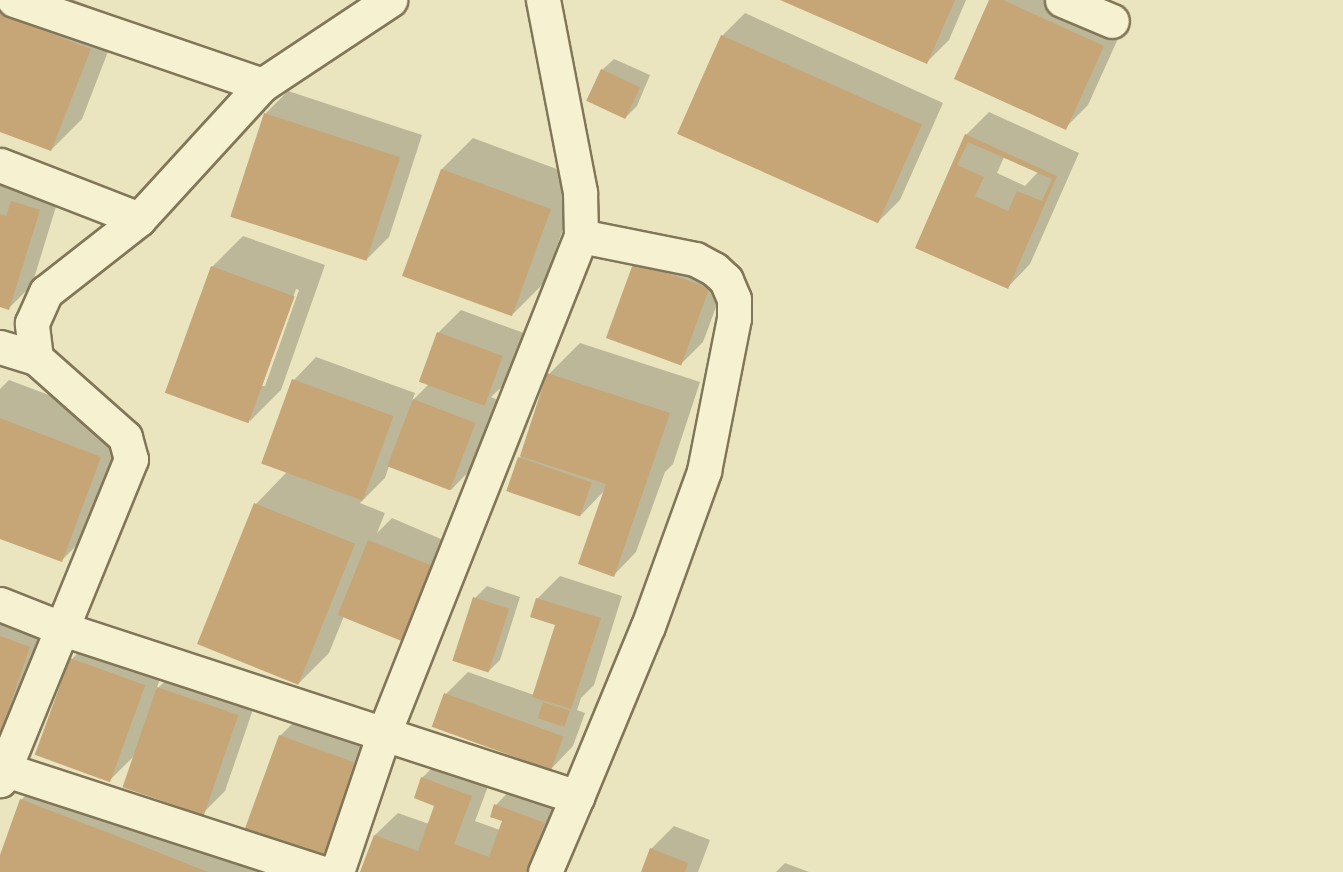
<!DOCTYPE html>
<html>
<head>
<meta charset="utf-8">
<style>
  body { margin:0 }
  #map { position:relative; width:1343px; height:872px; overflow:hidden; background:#eae5bf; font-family:"Source Serif 4",serif }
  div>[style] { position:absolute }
  .shadow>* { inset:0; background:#0003 }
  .building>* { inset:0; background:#c6a677; transform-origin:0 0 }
  .roads { filter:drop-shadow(2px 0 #827659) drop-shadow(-2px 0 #827659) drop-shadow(0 2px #827659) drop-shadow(0 -2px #827659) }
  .street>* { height:33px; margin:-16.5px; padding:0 16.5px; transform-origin:16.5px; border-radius:16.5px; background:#f6f2d1 }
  span { translate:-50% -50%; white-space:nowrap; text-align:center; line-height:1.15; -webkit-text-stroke:4.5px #f2eece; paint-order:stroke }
</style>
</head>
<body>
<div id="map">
  <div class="shadow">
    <i style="clip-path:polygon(0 0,74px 0,121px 18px,82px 119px,51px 150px,0 130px)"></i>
    <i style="clip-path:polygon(784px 0,966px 0,949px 40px,927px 62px)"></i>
    <i style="clip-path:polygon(991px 0,1075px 0,1125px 23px,1088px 105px,1065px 128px)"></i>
    <i style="clip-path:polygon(745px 13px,943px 103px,900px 200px,877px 223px,722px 36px)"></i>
    <i style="clip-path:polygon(614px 59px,650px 75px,637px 106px,625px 118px,602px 70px)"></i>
    <i style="clip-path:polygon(288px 91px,422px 135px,389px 237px,366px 260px,265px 114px)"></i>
    <i style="clip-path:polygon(evenodd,989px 112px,1079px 153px,1030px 264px,1008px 287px,917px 248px,966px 135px,989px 112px,1004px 157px,1038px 172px,1025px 186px,997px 173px,1004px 157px)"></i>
    <i style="clip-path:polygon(473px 138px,581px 178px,544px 283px,513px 314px,442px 169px)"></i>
    <i style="clip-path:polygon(35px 179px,62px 187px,32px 285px,9px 308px,0 305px,0 185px,22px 192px)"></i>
    <i style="clip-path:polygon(evenodd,243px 236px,325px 265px,281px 390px,250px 421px,212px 267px,243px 236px,296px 289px,299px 290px,265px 386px,262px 386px,296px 289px)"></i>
    <i style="clip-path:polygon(635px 262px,731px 267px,703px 342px,680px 365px)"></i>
    <i style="clip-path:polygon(461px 310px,524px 333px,507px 382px,491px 397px,498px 400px,473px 467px,451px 490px,389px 466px,385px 478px,360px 503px,385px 513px,377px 533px,392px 518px,455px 545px,402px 640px,344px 616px,329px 653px,298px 684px,256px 504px,287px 472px,294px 380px,316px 357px,415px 393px,412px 401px,429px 384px,438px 333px)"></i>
    <i style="clip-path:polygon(580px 343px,700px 382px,673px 464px,665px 472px,636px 552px,614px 575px,605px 490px,580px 516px,520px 458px,549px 374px)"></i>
    <i style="clip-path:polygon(9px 380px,131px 426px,93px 529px,62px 560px,0 537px,0 389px)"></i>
    <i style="clip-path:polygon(560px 576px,622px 596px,594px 685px,581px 698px,577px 710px,585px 713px,573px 746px,551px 769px,446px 694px,468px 672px,534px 695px,557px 624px,537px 599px)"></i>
    <i style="clip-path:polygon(487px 586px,520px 597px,500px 660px,489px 671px,475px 598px)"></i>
    <i style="clip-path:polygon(0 606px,52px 624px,0 738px)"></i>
    <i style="clip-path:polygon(94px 636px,166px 662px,156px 690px,181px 665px,259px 692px,225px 791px,202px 814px,136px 754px,109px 781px,72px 659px)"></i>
    <i style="clip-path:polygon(303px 713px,381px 741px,324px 859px,280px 736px)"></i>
    <i style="clip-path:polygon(445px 755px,493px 773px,475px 821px,500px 830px,504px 820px,496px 805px,518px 782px,566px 801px,540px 872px,362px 872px,375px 835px,398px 813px,429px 824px,436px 805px,416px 797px,422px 778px)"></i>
    <i style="clip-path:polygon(44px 778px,316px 872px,0 872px,0 859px,21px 800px)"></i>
    <i style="clip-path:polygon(674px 826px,710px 840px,698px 872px,642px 872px,651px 849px)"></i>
    <i style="clip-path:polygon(785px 863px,809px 872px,776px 872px)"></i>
  </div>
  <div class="building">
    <i style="clip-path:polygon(780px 0,955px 0,927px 64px)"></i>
    <i style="clip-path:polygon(989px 0,1003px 0,1104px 46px,1066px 130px,954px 79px)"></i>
    <i style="clip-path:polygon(0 14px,91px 49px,51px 151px,0 132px)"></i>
    <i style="left:721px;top:35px;width:220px;height:108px;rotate:24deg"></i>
    <i style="left:601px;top:69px;width:43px;height:35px;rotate:25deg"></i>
    <i style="left:264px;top:113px;width:143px;height:109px;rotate:18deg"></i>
    <i style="clip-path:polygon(evenodd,965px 134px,1057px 176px,1008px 289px,915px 248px,965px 134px,968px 142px,1052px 179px,1042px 201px,1017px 191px,1008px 211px,975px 196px,984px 177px,957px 165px,968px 142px)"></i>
    <i style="left:441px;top:169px;width:117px;height:114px;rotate:20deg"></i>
    <i style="clip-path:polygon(11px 201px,40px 210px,9px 310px,0 307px,0 214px,6px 216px)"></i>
    <i style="left:634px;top:261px;width:80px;height:82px;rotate:20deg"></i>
    <i style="left:211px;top:266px;width:89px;height:135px;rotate:20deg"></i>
    <i style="left:437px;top:332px;width:70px;height:53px;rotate:20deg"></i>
    <i style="clip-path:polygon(547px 373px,670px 413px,614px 577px,578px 564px,606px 484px,520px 456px)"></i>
    <i style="left:292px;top:379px;width:108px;height:90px;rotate:20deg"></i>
    <i style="left:413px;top:399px;width:67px;height:72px;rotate:21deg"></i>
    <i style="clip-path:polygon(0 418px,101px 457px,62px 562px,0 539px)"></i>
    <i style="left:518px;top:457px;width:78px;height:36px;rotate:19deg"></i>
    <i style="left:254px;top:503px;width:109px;height:152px;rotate:22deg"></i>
    <i style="left:368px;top:540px;width:71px;height:81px;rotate:22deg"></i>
    <i style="left:473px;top:597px;width:38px;height:67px;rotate:18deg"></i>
    <i style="clip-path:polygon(536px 598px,601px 618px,571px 709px,532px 697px,555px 625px,530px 617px)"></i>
    <i style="clip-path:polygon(0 636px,30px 647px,0 733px)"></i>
    <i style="left:70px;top:658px;width:80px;height:103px;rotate:20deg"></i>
    <i style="left:157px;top:687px;width:86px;height:106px;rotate:19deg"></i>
    <i style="left:444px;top:693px;width:127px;height:36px;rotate:20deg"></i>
    <i style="left:543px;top:702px;width:28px;height:17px;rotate:18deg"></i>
    <i style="left:279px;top:735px;width:85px;height:103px;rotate:20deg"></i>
    <i style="clip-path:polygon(421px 777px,472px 796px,454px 844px,489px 857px,502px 821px,490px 817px,494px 804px,545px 823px,526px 872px,360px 872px,374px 835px,418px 851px,434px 806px,414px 798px)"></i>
    <i style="clip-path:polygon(20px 799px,109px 833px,208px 872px,0 872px,0 855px)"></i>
    <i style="clip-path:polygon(650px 848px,688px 863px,685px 872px,641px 872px)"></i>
  </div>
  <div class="roads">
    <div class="street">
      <i style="left:14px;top:0;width:262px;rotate:18.9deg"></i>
      <i style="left:1062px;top:0;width:54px;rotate:22.8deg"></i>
      <i style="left:0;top:165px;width:149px;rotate:21.2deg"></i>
      <i style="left:0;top:347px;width:38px;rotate:17deg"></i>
      <i style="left:36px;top:358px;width:119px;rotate:41.6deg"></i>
      <i style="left:125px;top:437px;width:23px;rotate:75deg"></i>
      <i style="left:131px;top:459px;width:347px;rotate:112.2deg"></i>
      <i style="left:36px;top:358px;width:35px;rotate:-97deg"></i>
      <i style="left:32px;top:323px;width:34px;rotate:-66deg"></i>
      <i style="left:46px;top:292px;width:118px;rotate:-38.1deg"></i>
      <i style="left:139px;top:219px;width:182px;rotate:-47.5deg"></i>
      <i style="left:262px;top:85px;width:154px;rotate:-33.6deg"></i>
      <i style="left:0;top:604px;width:68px;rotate:21.6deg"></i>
      <i style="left:63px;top:629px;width:541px;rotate:18.1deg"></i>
      <i style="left:577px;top:797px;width:185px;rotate:-67.5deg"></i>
      <i style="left:648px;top:626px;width:165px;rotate:-70.1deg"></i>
      <i style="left:704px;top:471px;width:156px;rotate:-78.9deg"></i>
      <i style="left:734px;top:318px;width:19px;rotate:-90deg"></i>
      <i style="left:734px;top:299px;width:21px;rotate:-113deg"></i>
      <i style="left:726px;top:280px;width:16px;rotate:-137deg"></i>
      <i style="left:714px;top:269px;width:21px;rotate:-152deg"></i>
      <i style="left:695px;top:259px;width:116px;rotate:-168.6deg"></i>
      <i style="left:0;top:768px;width:337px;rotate:18deg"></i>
      <i style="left:337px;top:872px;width:147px;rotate:-71.3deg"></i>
      <i style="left:384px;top:733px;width:535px;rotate:-68.38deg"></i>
      <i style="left:581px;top:236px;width:44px;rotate:-91.3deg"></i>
      <i style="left:580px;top:192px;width:196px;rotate:-100.9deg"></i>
      <i style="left:545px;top:872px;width:82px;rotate:-66.9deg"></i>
    </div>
  </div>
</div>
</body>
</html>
